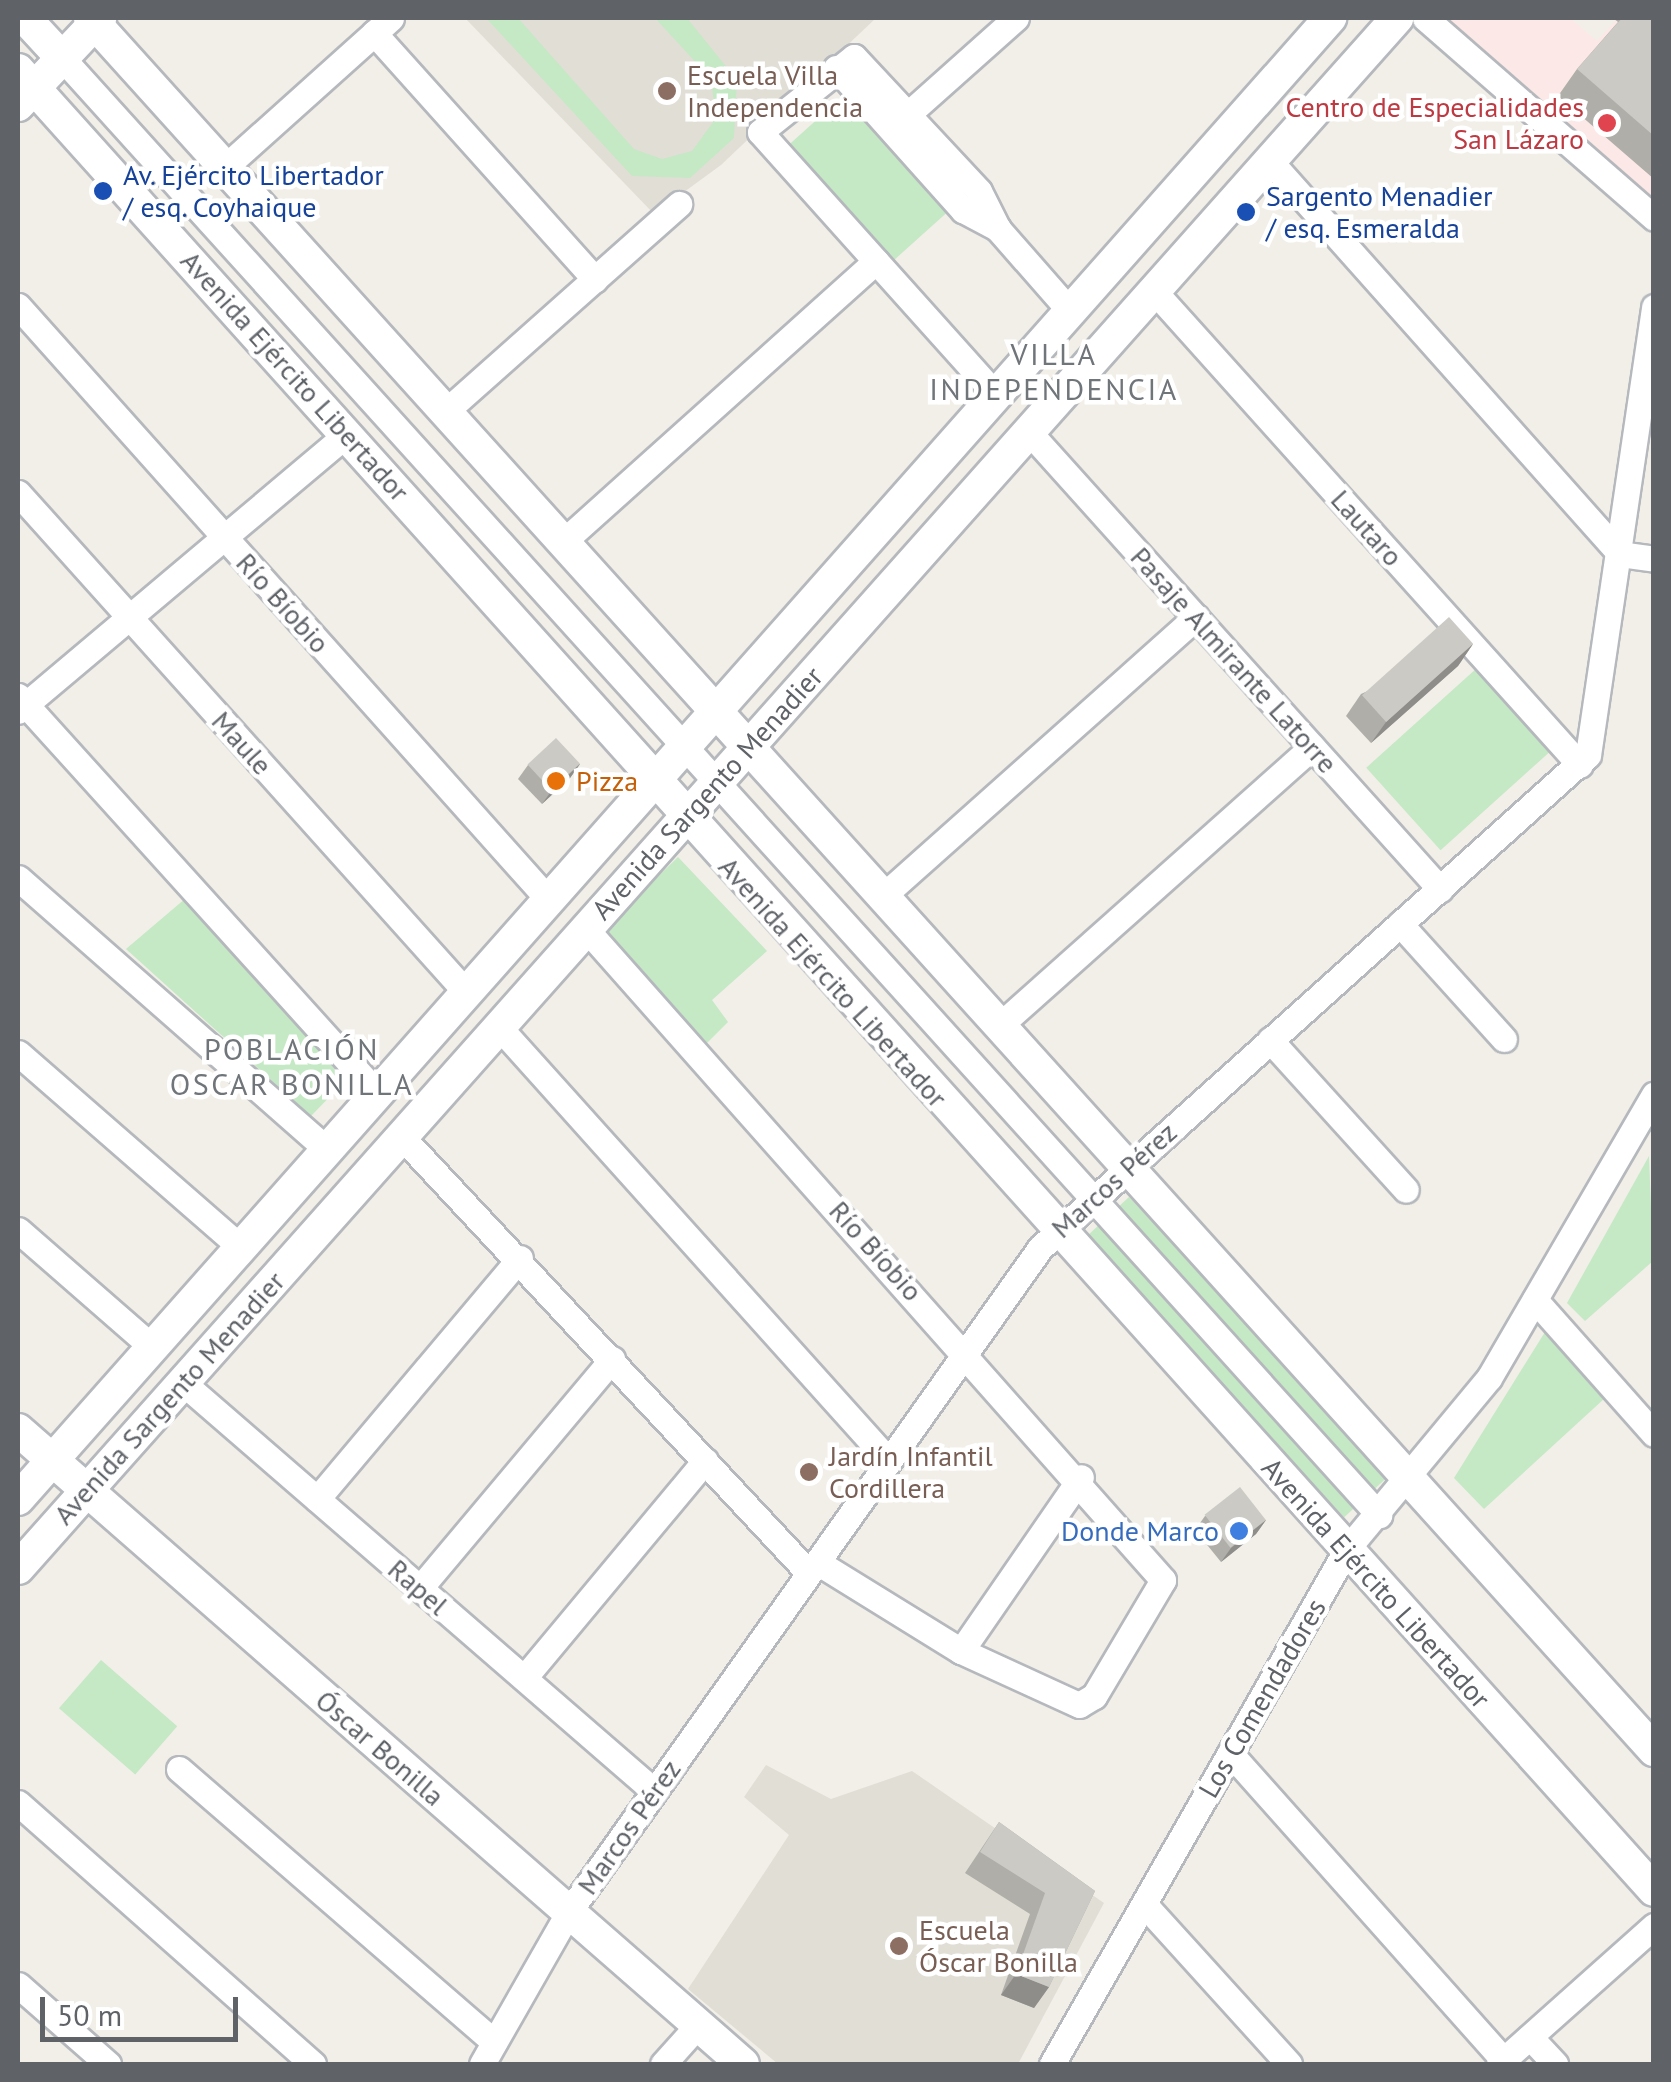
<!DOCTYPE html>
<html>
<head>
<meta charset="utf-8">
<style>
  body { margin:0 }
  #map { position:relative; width:1671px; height:2082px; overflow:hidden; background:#f1efe8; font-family:"PT Sans",sans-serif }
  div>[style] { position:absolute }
  .education>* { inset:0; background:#e1ded6 }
  .medical>* { inset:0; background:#fce8e6 }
  .green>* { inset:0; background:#c5e8c5; transform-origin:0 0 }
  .roads { filter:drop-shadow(2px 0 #b5b8bc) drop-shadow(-2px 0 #b5b8bc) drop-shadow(0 2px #b5b8bc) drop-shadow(0 -2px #b5b8bc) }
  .street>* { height:25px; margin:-12.5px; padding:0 12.5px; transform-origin:12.5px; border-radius:12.5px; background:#fff }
  .secondary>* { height:32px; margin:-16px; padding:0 16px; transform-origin:16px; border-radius:16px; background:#fff }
  .wall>* { inset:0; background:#afaea9 }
  .shaded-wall>* { inset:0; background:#8f8d8a }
  .building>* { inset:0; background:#cccac5; transform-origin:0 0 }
  .dots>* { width:28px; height:28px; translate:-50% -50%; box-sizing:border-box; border:5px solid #fff; border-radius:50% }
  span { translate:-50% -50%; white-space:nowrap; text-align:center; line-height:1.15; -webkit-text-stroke:9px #fff; paint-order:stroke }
  .education-label { font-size:28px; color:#785e54 }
  .left { translate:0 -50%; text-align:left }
  .health-label { font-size:28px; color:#be3a42 }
  .right { translate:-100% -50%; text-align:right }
  .transit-label { font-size:28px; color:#164399 }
  .street-label { font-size:28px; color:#5f6368 }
  .food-label { font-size:28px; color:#c56008 }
  .shop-label { font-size:28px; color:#366cbe }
  .neighbourhood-label { font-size:30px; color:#70757a; letter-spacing:2.5px }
  .frame { position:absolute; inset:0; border:20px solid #5f6368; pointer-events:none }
  .scale { position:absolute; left:40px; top:1997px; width:198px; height:45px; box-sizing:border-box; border:5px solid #5f6368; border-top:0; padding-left:12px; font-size:30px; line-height:35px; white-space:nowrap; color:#5f6368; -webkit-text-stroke:8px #fff; paint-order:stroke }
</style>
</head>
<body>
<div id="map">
  <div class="education">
    <i style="clip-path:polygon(465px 18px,876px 18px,721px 165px,654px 214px)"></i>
    <i style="clip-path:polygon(766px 1765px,831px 1799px,912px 1771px,1104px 1903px,1018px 2064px,778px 2064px,688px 1989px,789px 1835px,744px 1797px)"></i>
  </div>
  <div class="medical">
    <i style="clip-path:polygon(1443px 18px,1570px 18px,1597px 41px,1618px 18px,1653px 18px,1653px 205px)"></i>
  </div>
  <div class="green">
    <i style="clip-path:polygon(486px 18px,518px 18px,634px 149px,662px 159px,692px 151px,716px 118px,711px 79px,655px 18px,687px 18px,737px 80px,734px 138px,690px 178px,632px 176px)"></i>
    <i style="left:842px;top:97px;width:156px;height:74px;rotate:48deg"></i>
    <i style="left:1477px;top:668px;width:111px;height:149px;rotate:48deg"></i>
    <i style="clip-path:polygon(678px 857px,767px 951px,712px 1000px,728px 1022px,707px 1043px,604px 929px)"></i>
    <i style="clip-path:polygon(186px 898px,345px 1081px,311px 1116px,126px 949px)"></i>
    <i style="clip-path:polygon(1649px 1156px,1653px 1261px,1585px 1321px,1567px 1303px)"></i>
    <i style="left:1129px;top:1197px;width:381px;height:61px;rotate:47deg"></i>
    <i style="clip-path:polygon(1545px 1332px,1605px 1398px,1484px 1509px,1454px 1478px)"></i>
    <i style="left:101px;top:1660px;width:101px;height:64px;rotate:41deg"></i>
  </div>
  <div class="roads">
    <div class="street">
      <i style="left:1425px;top:18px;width:304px;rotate:41.1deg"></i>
      <i style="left:374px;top:33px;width:331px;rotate:48.1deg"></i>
      <i style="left:63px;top:59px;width:1963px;rotate:47.89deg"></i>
      <i style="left:836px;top:68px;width:191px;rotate:48.2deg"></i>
      <i style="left:963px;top:210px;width:40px;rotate:28deg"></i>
      <i style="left:898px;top:123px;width:158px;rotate:-41.7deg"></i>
      <i style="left:1270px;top:161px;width:526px;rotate:48.31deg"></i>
      <i style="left:1620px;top:554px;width:34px;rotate:8deg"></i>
      <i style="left:225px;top:167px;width:223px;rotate:-41.9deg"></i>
      <i style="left:1154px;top:291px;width:637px;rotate:48.05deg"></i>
      <i style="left:18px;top:306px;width:795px;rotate:48.21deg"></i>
      <i style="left:996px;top:395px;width:353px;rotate:-131.9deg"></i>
      <i style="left:760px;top:132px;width:120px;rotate:-38.6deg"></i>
      <i style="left:854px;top:57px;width:183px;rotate:47deg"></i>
      <i style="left:979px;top:191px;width:42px;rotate:63.4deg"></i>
      <i style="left:998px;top:229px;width:109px;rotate:48.7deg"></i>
      <i style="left:446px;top:411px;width:312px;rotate:-41.6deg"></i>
      <i style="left:1029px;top:432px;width:615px;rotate:48.03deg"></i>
      <i style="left:18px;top:493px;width:671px;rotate:48.08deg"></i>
      <i style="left:564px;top:541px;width:419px;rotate:-41.9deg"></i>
      <i style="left:18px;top:696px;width:535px;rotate:47.88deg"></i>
      <i style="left:18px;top:711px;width:431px;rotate:-40.1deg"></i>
      <i style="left:18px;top:878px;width:411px;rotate:41.3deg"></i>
      <i style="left:884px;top:895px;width:418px;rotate:-41.7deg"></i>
      <i style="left:1400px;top:924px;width:155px;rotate:47.9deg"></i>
      <i style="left:586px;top:929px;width:870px;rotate:48.45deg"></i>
      <i style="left:1163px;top:1580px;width:135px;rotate:120.7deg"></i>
      <i style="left:1094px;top:1696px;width:17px;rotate:149deg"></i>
      <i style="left:1079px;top:1705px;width:130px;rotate:-155.4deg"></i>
      <i style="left:961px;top:1651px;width:169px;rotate:-148.3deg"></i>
      <i style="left:1000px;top:1025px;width:418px;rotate:-41.7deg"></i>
      <i style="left:499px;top:1027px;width:582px;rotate:48.06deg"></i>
      <i style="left:1270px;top:1040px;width:202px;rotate:47.8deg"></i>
      <i style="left:18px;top:1053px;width:295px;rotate:41.1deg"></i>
      <i style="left:401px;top:1136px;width:598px;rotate:46.97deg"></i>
      <i style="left:18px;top:1230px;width:178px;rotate:41.1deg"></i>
      <i style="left:1535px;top:1300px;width:179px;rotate:48.4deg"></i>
      <i style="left:182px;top:1382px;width:625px;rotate:40.91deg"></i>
      <i style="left:317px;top:1499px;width:315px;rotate:-49.9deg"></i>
      <i style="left:420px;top:1588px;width:299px;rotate:-50deg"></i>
      <i style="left:961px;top:1651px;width:211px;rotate:-55.4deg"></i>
      <i style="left:524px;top:1678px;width:283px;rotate:-50.2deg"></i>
      <i style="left:1230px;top:1753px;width:411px;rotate:48.3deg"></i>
      <i style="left:179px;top:1769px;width:417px;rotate:40.9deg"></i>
      <i style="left:18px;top:1803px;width:394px;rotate:41.5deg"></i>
      <i style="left:1144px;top:1904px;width:216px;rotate:47.8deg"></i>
      <i style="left:18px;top:1985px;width:120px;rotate:41.3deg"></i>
      <i style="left:1530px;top:2037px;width:37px;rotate:47deg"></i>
      <i style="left:482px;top:2064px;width:174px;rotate:-60.3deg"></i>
      <i style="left:568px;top:1913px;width:815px;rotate:-54.63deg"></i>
      <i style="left:1040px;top:1248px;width:737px;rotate:-41.98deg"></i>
      <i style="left:1588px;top:755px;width:453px;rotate:-81.6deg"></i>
      <i style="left:663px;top:2064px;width:52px;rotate:-48.1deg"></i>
      <i style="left:1052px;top:2064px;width:594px;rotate:-60.2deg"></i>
      <i style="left:1347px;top:1549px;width:222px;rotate:-50.3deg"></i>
      <i style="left:1489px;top:1378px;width:328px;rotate:-59.8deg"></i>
      <i style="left:1499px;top:2064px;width:208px;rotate:-41.7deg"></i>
    </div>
    <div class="secondary">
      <i style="left:25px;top:18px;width:56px;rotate:47.2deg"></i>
      <i style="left:90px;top:18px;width:2334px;rotate:47.92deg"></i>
      <i style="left:18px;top:70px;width:2447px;rotate:48.05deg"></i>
      <i style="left:18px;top:105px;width:120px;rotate:-46.7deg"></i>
      <i style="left:18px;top:1430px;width:963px;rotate:41.17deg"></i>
      <i style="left:18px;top:1499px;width:1979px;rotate:-48.46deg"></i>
      <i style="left:18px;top:1568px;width:2075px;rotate:-48.34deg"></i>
    </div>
  </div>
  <div class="wall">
    <i style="clip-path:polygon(1613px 18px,1654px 18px,1654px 179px,1558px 96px,1577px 69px,1618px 22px)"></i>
    <i style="clip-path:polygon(1473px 644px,1458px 666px,1371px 743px,1346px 716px,1361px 694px)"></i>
    <i style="clip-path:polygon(580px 764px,570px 778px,542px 804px,518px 779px,528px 765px)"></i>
    <i style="clip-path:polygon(1205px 1516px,1266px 1520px,1256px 1534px,1221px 1562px,1195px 1530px)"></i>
    <i style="clip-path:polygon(999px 1822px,1095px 1891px,1049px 1987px,1034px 2008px,1001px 1995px,1030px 1914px,965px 1873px)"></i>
  </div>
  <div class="shaded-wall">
    <i style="clip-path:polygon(1473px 644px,1458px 666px,1371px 743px,1386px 722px)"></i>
    <i style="clip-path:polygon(580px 764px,570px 778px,542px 804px,552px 790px)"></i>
    <i style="clip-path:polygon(1266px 1520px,1256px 1534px,1221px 1562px,1231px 1548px)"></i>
    <i style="clip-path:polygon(1016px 1974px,1049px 1987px,1034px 2008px,1001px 1995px)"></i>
  </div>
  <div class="building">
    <i style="clip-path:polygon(1622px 18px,1654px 18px,1654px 136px,1577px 69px)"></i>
    <i style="left:1449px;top:617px;width:36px;height:117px;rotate:48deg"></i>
    <i style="left:556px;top:738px;width:35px;height:39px;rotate:47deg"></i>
    <i style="left:1240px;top:1487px;width:42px;height:45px;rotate:52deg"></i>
    <i style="clip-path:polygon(999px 1822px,1095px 1891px,1049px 1987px,1016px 1974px,1045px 1893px,980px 1852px)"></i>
  </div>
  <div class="dots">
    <i style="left:667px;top:91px;background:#8d6e63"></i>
    <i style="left:1607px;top:123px;background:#e0444e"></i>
    <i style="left:103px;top:191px;background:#1a4fb4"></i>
    <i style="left:1246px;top:212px;background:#1a4fb4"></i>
    <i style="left:556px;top:781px;background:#e8710a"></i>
    <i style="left:809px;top:1472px;background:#8d6e63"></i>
    <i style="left:1239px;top:1531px;background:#3f7fe0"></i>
    <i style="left:899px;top:1946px;background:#8d6e63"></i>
  </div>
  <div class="education-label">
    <span class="left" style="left:687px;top:91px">Escuela Villa<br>Independencia</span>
    <span class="left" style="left:829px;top:1472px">Jardín Infantil<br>Cordillera</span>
    <span class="left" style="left:919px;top:1946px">Escuela<br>Óscar Bonilla</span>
  </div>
  <div class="health-label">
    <span class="right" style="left:1584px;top:123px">Centro de Especialidades<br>San Lázaro</span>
  </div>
  <div class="transit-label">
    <span class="left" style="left:123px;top:191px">Av. Ejército Libertador<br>/ esq. Coyhaique</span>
    <span class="left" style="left:1266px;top:212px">Sargento Menadier<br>/ esq. Esmeralda</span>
  </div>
  <div class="street-label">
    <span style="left:295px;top:376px;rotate:48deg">Avenida Ejército Libertador</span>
    <span style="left:1367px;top:528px;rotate:48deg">Lautaro</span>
    <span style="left:283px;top:603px;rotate:48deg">Río Bíobio</span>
    <span style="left:1234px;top:660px;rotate:48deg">Pasaje Almirante Latorre</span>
    <span style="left:242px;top:743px;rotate:48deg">Maule</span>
    <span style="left:707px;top:793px;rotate:-48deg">Avenida Sargento Menadier</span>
    <span style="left:833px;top:982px;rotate:48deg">Avenida Ejército Libertador</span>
    <span style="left:1114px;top:1180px;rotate:-42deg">Marcos Pérez</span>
    <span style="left:876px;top:1251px;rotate:48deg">Río Bíobio</span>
    <span style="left:169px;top:1398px;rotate:-48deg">Avenida Sargento Menadier</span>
    <span style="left:1376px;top:1583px;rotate:48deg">Avenida Ejército Libertador</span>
    <span style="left:418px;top:1587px;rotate:41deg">Rapel</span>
    <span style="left:1262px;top:1698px;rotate:-60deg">Los Comendadores</span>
    <span style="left:380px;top:1748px;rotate:41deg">Óscar Bonilla</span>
    <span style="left:629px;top:1827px;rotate:-55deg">Marcos Pérez</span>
  </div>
  <div class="food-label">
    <span class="left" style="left:576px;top:781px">Pizza</span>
  </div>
  <div class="shop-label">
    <span class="right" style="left:1219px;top:1531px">Donde Marco</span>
  </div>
  <div class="neighbourhood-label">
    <span style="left:1054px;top:371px">VILLA<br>INDEPENDENCIA</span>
    <span style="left:292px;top:1066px">POBLACIÓN<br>OSCAR BONILLA</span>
  </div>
  <div class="frame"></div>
  <div class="scale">50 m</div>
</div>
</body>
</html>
